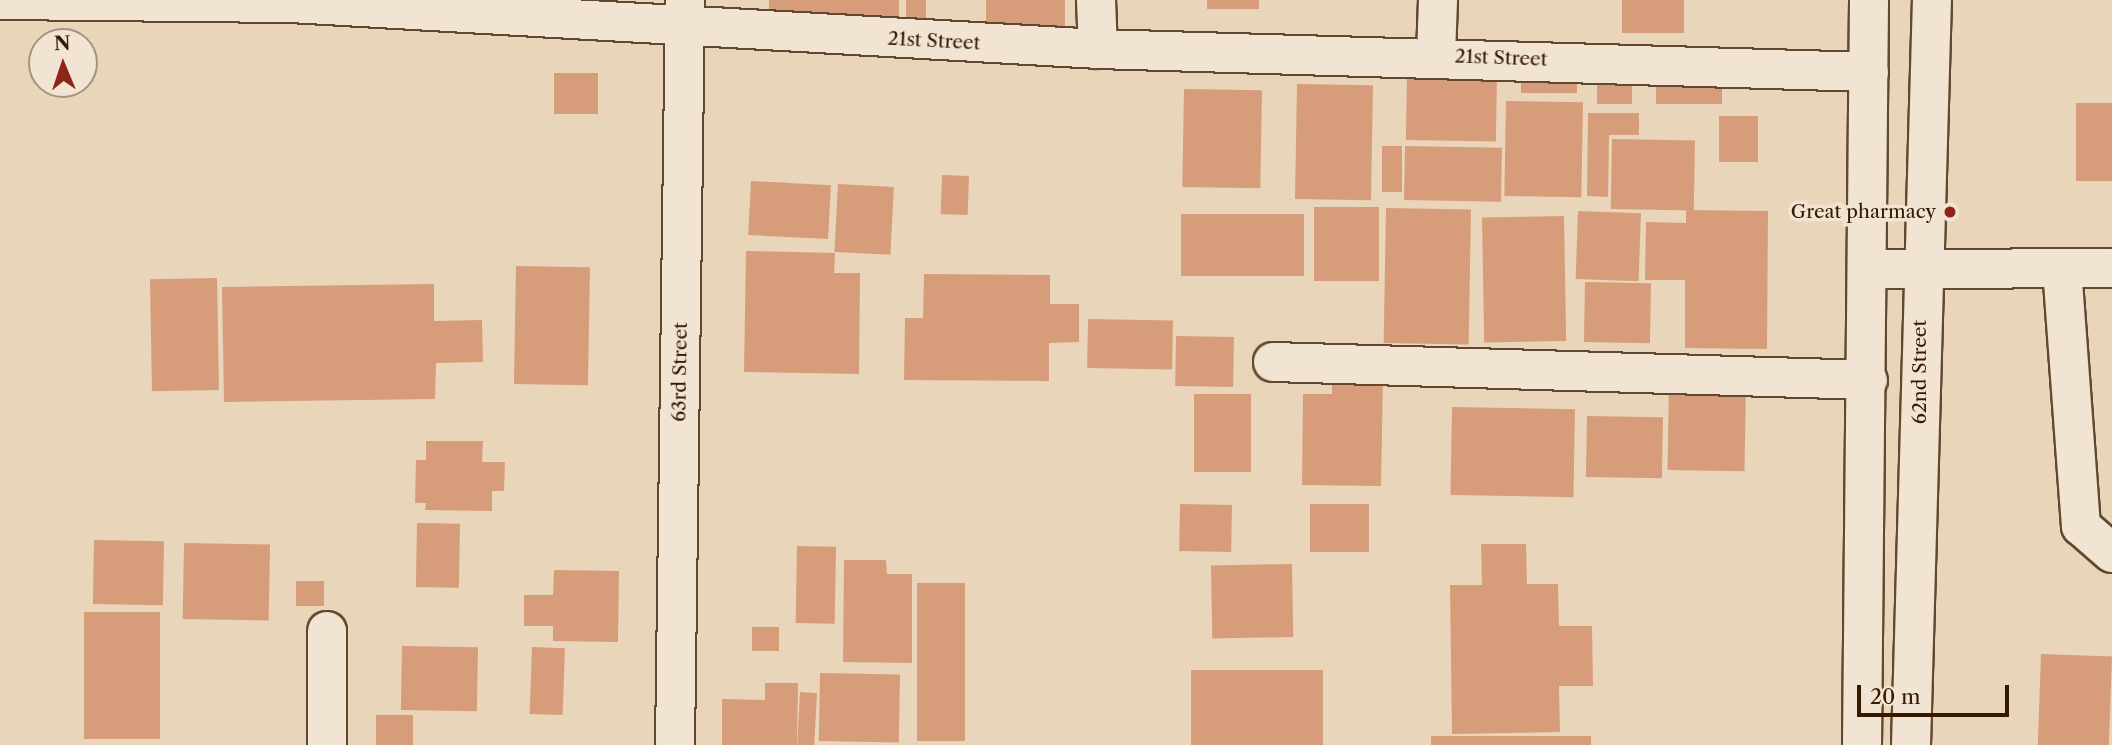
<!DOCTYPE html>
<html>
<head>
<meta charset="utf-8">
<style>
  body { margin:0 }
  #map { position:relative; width:2112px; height:745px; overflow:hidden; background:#e9d5ba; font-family:"Libre Caslon Text",serif }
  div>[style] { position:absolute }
  .building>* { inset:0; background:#d79d7b; transform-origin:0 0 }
  .roads { filter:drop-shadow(2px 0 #62482e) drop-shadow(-2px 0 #62482e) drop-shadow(0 2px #62482e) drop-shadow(0 -2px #62482e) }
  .street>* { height:38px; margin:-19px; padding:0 19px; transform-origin:19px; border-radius:19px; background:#f1e4d2 }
  .secondary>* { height:38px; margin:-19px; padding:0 19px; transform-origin:19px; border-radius:19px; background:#f1e4d2 }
  .dots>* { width:19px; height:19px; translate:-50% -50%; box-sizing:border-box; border:4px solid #f1e4d2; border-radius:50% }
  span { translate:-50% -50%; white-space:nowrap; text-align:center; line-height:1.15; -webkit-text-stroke:7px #f1e4d2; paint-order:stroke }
  .street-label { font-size:19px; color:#351900 }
  .poi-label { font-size:19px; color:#351900 }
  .right { translate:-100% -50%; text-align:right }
  .north { position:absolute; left:28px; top:28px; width:70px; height:70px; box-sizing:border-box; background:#f1e4d2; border:2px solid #a6937e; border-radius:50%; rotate:358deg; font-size:19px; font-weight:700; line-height:28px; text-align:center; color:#351900 }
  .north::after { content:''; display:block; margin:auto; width:24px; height:32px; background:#8f2418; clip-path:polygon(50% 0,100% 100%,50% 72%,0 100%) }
  .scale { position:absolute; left:1857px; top:685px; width:152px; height:32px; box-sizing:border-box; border:4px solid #351900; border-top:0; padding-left:9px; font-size:21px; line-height:24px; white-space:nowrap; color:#351900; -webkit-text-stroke:5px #f1e4d2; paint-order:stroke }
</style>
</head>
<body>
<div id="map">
  <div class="building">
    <i style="left:769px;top:0;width:130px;height:26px"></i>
    <i style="left:906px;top:0;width:20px;height:21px"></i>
    <i style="left:986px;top:0;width:79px;height:27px"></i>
    <i style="left:1207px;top:0;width:52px;height:9px"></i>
    <i style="left:1622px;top:0;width:62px;height:33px"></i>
    <i style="left:1521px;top:70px;width:56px;height:23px"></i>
    <i style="left:554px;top:73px;width:44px;height:41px"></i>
    <i style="left:1407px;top:74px;width:90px;height:66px;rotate:1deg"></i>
    <i style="left:1597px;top:75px;width:35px;height:29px"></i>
    <i style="left:1656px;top:81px;width:66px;height:23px"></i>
    <i style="left:1297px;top:84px;width:76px;height:115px;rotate:1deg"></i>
    <i style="left:1184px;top:89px;width:78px;height:98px;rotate:1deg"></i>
    <i style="left:1506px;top:101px;width:77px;height:95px;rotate:1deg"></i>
    <i style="left:2076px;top:103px;width:36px;height:78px"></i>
    <i style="clip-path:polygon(1588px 113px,1639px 113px,1639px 135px,1609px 135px,1608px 197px,1587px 196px)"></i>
    <i style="left:1719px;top:116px;width:39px;height:46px"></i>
    <i style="left:1612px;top:139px;width:83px;height:70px;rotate:1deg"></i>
    <i style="left:1382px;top:146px;width:20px;height:46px"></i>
    <i style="left:1405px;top:146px;width:97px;height:54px;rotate:1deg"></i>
    <i style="left:942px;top:175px;width:27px;height:39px;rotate:2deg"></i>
    <i style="left:751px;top:181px;width:80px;height:54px;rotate:3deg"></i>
    <i style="left:838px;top:184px;width:56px;height:68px;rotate:3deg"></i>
    <i style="left:1314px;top:207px;width:65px;height:74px"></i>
    <i style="left:1386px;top:208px;width:85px;height:135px;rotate:1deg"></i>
    <i style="clip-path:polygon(1686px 210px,1768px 211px,1767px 349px,1685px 348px,1685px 280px,1645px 280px,1646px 222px,1686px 223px)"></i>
    <i style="left:1578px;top:211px;width:63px;height:68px;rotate:2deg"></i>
    <i style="left:1181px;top:214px;width:123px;height:62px"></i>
    <i style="left:1564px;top:216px;width:125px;height:82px;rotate:89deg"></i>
    <i style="clip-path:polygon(746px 251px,835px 253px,834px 273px,860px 273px,859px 374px,744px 372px)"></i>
    <i style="left:516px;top:266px;width:74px;height:118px;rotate:1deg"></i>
    <i style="clip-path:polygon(924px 274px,1050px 275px,1050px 304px,1079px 304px,1079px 342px,1049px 343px,1049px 381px,904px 380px,905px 318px,923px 318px)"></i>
    <i style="left:217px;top:278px;width:112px;height:67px;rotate:89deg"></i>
    <i style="left:1585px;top:282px;width:66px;height:60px;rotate:1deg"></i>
    <i style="clip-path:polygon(434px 284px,434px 321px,482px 320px,483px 362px,436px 363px,435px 399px,224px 402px,222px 287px)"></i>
    <i style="left:1088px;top:319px;width:85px;height:49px;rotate:1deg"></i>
    <i style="left:1176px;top:336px;width:58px;height:50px;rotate:1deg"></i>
    <i style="clip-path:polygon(1332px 377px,1383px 378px,1381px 486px,1302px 485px,1303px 394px,1332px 394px)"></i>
    <i style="left:1669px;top:383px;width:77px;height:87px;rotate:1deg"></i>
    <i style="left:1194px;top:394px;width:57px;height:78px"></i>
    <i style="left:1452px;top:407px;width:123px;height:88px;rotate:1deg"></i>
    <i style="left:1587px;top:416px;width:76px;height:61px;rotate:1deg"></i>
    <i style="clip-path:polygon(426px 441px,483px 441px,482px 462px,505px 462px,504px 491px,492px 491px,492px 511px,425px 510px,426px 503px,415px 503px,416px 460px,426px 460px)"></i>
    <i style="left:1180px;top:504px;width:52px;height:47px;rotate:1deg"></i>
    <i style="left:1369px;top:504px;width:48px;height:59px;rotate:90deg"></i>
    <i style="left:417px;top:523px;width:43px;height:64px;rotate:1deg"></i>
    <i style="left:94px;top:540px;width:70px;height:64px;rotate:1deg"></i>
    <i style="left:184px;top:543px;width:86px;height:76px;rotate:1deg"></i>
    <i style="clip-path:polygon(1481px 544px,1526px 544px,1527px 584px,1558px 584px,1559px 626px,1592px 626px,1593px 686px,1559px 686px,1560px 732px,1452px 734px,1450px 585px,1482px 585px)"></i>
    <i style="left:797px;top:546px;width:39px;height:77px;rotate:1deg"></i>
    <i style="clip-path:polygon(844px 560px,886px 560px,887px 574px,912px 574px,912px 663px,843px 662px)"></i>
    <i style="left:1292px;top:564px;width:73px;height:81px;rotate:89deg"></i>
    <i style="clip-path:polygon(554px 570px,619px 571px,618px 642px,553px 641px,553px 626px,524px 626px,524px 595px,553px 595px)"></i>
    <i style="left:296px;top:581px;width:28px;height:25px"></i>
    <i style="left:917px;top:583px;width:48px;height:158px"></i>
    <i style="left:84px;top:612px;width:76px;height:127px"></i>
    <i style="left:752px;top:627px;width:27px;height:24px"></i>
    <i style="left:402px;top:646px;width:76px;height:64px;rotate:1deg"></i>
    <i style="left:532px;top:647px;width:33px;height:67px;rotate:2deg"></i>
    <i style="left:2041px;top:654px;width:71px;height:91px;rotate:2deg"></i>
    <i style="left:1191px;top:670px;width:132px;height:75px"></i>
    <i style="left:820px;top:673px;width:80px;height:68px;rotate:1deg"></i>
    <i style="clip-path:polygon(765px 683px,798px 683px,797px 745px,722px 745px,722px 699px,765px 700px)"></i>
    <i style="left:800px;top:692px;width:17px;height:53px;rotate:3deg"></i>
    <i style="left:376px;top:715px;width:37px;height:30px"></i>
    <i style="left:1431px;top:736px;width:160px;height:9px"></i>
  </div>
  <div class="roads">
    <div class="street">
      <i style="left:0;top:0;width:291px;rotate:0.6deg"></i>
      <i style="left:291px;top:3px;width:808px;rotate:3.26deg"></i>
      <i style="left:1098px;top:49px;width:771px;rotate:1.71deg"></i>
      <i style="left:1096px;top:0;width:49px;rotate:87.7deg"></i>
      <i style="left:1436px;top:55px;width:55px;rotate:-87.9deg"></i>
      <i style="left:2062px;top:268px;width:259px;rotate:85.8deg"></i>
      <i style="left:2081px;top:526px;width:41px;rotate:41.1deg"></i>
      <i style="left:1869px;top:269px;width:243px;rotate:-0.2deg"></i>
      <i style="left:1273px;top:362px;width:595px;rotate:1.73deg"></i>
      <i style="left:327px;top:631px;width:114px;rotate:90deg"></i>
      <i style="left:675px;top:745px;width:745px;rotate:-89.23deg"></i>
    </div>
    <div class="secondary">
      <i style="left:1862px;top:745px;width:745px;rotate:-89.46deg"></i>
      <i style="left:1911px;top:745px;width:745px;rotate:-88.39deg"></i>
    </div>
  </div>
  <div class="dots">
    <i style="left:1950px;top:212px;background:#8f2418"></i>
  </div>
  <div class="street-label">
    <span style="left:934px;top:41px;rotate:3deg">21st Street</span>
    <span style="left:1501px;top:58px;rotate:2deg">21st Street</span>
    <span style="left:680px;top:372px;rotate:-89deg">63rd Street</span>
    <span style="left:1920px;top:372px;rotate:-90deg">62nd Street</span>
  </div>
  <div class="poi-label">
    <span class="right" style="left:1936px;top:212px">Great pharmacy</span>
  </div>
  <div class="north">N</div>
  <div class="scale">20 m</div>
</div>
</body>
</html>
